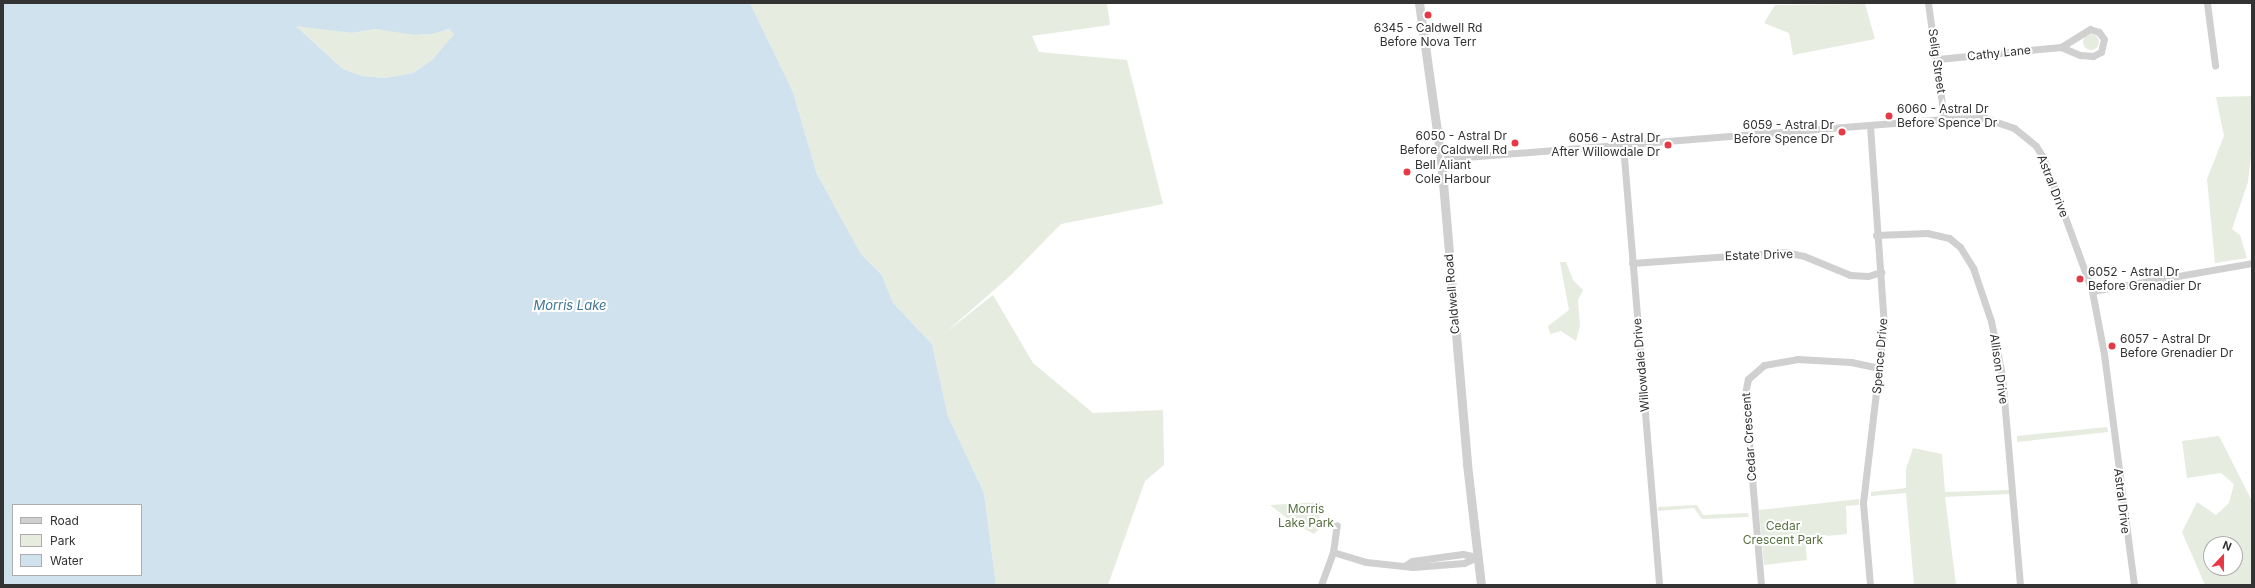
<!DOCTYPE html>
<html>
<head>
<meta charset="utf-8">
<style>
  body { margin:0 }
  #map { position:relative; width:2255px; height:588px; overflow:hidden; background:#fff; font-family:Inter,sans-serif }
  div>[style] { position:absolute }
  .green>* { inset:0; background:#e6ecdf }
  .round { border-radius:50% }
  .water>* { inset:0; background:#cfe2ee }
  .minor>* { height:7px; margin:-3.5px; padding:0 3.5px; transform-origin:3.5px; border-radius:3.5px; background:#d0d0d0 }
  .tertiary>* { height:9px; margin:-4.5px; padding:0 4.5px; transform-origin:4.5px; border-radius:4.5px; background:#d0d0d0 }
  .dots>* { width:11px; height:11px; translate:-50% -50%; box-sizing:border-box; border:2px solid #fff; border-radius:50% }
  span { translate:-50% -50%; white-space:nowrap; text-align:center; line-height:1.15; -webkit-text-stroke:4px #fff; paint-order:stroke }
  .poi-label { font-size:12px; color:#333 }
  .left { translate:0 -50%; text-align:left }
  .right { translate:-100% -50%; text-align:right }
  .street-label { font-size:12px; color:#333 }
  .park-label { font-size:12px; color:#56703f }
  .water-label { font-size:13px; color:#3f7597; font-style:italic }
  .frame { position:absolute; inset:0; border:4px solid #333; pointer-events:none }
  .legend { position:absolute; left:12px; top:504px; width:130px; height:72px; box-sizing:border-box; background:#fff; border:1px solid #adadad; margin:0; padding:5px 7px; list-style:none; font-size:12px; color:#333 }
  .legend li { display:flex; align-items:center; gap:8px; height:20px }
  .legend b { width:20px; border:1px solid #adadad }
  .north { position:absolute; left:2203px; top:536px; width:40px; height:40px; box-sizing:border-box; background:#fff; border:1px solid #adadad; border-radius:50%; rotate:22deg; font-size:11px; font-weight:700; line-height:16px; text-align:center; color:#333 }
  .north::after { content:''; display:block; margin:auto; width:14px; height:18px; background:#e63946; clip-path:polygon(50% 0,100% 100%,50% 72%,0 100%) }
</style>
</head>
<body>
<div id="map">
  <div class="green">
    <i style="clip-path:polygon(750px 3px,1107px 3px,1110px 25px,1032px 36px,1039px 52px,1127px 60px,1163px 204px,1061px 224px,1010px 276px,945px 333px,993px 295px,1033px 363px,1093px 413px,1163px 410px,1164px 465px,1145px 481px,1108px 585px,996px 585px,984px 493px,948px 416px,932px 344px,893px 303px,882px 275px,861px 254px,817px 174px,793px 92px)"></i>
    <i style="clip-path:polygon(1865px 4px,1875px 39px,1793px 55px,1789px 33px,1764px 23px,1775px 5px)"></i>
    <i style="clip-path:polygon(295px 25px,352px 33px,376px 29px,397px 31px,415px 35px,433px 34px,449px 29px,454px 34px,432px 60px,413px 73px,385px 78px,362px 76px,343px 69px)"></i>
    <i class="round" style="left:2083px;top:34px;width:16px;height:16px"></i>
    <i style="clip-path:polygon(2252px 96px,2252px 147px,2248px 182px,2232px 229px,2240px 235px,2247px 258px,2215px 263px,2207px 179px,2224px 136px,2216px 97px)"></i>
    <i style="clip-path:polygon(1560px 262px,1566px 262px,1573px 280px,1583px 290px,1578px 300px,1580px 326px,1576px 341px,1561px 331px,1550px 334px,1548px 326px,1569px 310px)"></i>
    <i style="clip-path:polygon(2107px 427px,2108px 432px,2017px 442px,2017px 436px)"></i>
    <i style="clip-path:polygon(evenodd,2219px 436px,2252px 501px,2252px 585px,2205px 585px,2182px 532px,2197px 502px,2216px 515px,2229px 503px,2234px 484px,2221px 473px,2187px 478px,2182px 441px,2219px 436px,2211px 544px,2235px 544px,2235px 568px,2211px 568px,2211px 544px)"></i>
    <i style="clip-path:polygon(1913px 448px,1942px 454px,1945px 492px,2009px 490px,2009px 494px,1945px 497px,1956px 585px,1914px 585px,1906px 493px,1871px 496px,1871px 492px,1906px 488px,1906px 469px)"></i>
    <i style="clip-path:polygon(1859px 499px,1859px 505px,1846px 506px,1847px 534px,1805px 538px,1807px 560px,1764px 565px,1759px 510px)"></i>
    <i style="clip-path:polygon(1320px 502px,1319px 529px,1314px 534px,1292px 522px,1270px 505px)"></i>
    <i style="clip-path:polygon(1697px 505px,1703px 515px,1748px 513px,1749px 517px,1702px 519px,1694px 508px,1658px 511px,1658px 507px)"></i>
  </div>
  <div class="water">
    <i style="clip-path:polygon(evenodd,3px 3px,750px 3px,793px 92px,817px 174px,861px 254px,882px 275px,893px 303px,932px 344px,948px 416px,984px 493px,996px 585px,3px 585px,3px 3px,296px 26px,352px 33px,376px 29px,415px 35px,433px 34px,449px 29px,454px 34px,432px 60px,413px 73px,385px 78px,362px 76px,343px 69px,296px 26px,3px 3px,13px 505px,141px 505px,141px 575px,13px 575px,13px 505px)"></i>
  </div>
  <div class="minor">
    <i style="left:1928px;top:3px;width:117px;rotate:82.1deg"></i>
    <i style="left:2207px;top:3px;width:63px;rotate:82.6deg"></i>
    <i style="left:1938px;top:59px;width:124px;rotate:-5.6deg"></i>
    <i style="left:2061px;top:47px;width:21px;rotate:23deg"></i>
    <i style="left:2080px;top:55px;width:13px;rotate:4deg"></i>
    <i style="left:2093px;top:56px;width:9px;rotate:-27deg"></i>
    <i style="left:2101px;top:52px;width:13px;rotate:-77deg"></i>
    <i style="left:2104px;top:39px;width:9px;rotate:-126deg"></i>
    <i style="left:2099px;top:32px;width:9px;rotate:-162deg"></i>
    <i style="left:2090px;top:29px;width:34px;rotate:148deg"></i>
    <i style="left:1870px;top:126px;width:198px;rotate:86deg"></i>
    <i style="left:1884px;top:324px;width:180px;rotate:96.7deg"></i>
    <i style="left:1863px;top:503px;width:82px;rotate:85.1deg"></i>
    <i style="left:1623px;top:145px;width:441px;rotate:85.3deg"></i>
    <i style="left:1441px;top:159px;width:505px;rotate:-4.55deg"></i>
    <i style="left:1944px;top:119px;width:41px;rotate:-1.4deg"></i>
    <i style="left:1985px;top:118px;width:31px;rotate:19deg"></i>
    <i style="left:2014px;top:128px;width:28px;rotate:39deg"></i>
    <i style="left:2036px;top:146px;width:13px;rotate:58deg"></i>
    <i style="left:2043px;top:157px;width:143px;rotate:69.9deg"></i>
    <i style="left:2092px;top:291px;width:64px;rotate:79.2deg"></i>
    <i style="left:2104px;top:354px;width:233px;rotate:82.6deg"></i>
    <i style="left:1876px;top:235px;width:51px;rotate:-2.2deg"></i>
    <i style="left:1927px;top:233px;width:23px;rotate:13deg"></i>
    <i style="left:1949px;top:238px;width:14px;rotate:39deg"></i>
    <i style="left:1960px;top:247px;width:25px;rotate:58deg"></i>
    <i style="left:1973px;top:268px;width:56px;rotate:71.2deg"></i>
    <i style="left:1991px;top:321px;width:55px;rotate:78.5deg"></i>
    <i style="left:2002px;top:375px;width:211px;rotate:85.1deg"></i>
    <i style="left:1632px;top:263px;width:153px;rotate:-4.1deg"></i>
    <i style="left:1785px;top:252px;width:19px;rotate:12deg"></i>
    <i style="left:1804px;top:256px;width:50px;rotate:22.4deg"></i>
    <i style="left:1850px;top:275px;width:18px;rotate:3deg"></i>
    <i style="left:1868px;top:276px;width:14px;rotate:-17deg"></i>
    <i style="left:2092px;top:291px;width:162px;rotate:-9.9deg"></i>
    <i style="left:1333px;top:552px;width:34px;rotate:17deg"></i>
    <i style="left:1366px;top:562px;width:47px;rotate:6.1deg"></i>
    <i style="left:1413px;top:567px;width:51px;rotate:-4.5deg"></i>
    <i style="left:1464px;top:563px;width:14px;rotate:-25deg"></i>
    <i style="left:1406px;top:565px;width:7px;rotate:-34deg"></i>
    <i style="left:1412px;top:561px;width:51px;rotate:-7.8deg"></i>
    <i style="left:1463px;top:554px;width:14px;rotate:12deg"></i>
    <i style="left:1321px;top:585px;width:35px;rotate:-70deg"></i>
    <i style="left:1333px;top:552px;width:27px;rotate:-82deg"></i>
    <i style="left:1761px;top:585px;width:192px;rotate:-94.8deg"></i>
    <i style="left:1745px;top:394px;width:15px;rotate:-79deg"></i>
    <i style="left:1748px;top:379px;width:21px;rotate:-41deg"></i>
    <i style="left:1764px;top:365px;width:34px;rotate:-10deg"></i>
    <i style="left:1797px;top:359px;width:54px;rotate:3.2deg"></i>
    <i style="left:1851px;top:362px;width:30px;rotate:12deg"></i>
  </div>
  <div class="tertiary">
    <i style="left:1419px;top:3px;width:158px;rotate:82deg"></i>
    <i style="left:1441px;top:159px;width:306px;rotate:85.1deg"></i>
    <i style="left:1467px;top:464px;width:122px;rotate:83.4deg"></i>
  </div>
  <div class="dots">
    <i style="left:1428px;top:15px;background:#e63946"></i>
    <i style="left:1889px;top:116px;background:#e63946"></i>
    <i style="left:1842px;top:132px;background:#e63946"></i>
    <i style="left:1515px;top:143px;background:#e63946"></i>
    <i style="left:1668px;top:145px;background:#e63946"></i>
    <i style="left:1407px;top:172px;background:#e63946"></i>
    <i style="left:2080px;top:279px;background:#e63946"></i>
    <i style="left:2112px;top:346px;background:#e63946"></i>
  </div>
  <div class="poi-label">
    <span style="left:1428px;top:35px">6345 - Caldwell Rd<br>Before Nova Terr</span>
    <span class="left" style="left:1897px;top:116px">6060 - Astral Dr<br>Before Spence Dr</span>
    <span class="right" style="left:1834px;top:132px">6059 - Astral Dr<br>Before Spence Dr</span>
    <span class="right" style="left:1507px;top:143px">6050 - Astral Dr<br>Before Caldwell Rd</span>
    <span class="right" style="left:1660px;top:145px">6056 - Astral Dr<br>After Willowdale Dr</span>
    <span class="left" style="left:1415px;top:172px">Bell Aliant<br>Cole Harbour</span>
    <span class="left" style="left:2088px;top:279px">6052 - Astral Dr<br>Before Grenadier Dr</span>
    <span class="left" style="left:2120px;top:346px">6057 - Astral Dr<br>Before Grenadier Dr</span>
  </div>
  <div class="street-label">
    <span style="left:1999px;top:53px;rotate:-6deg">Cathy Lane</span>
    <span style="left:1937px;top:61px;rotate:82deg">Selig Street</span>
    <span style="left:2053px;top:186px;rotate:69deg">Astral Drive</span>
    <span style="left:1759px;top:255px;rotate:-2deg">Estate Drive</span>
    <span style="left:1452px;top:294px;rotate:-95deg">Caldwell Road</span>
    <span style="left:1880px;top:356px;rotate:-85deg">Spence Drive</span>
    <span style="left:1641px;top:365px;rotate:-95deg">Willowdale Drive</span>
    <span style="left:1999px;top:369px;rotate:82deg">Allison Drive</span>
    <span style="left:1749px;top:437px;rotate:-94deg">Cedar Crescent</span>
    <span style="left:2122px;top:501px;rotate:83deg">Astral Drive</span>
  </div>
  <div class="park-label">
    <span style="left:1306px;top:516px">Morris<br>Lake Park</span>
    <span style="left:1783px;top:533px">Cedar<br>Crescent Park</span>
  </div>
  <div class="water-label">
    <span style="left:570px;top:305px">Morris Lake</span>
  </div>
  <div class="frame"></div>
  <ul class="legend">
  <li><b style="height:5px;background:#d0d0d0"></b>Road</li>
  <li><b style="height:11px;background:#e6ecdf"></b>Park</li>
  <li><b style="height:11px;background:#cfe2ee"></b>Water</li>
  </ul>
  <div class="north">N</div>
</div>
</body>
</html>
